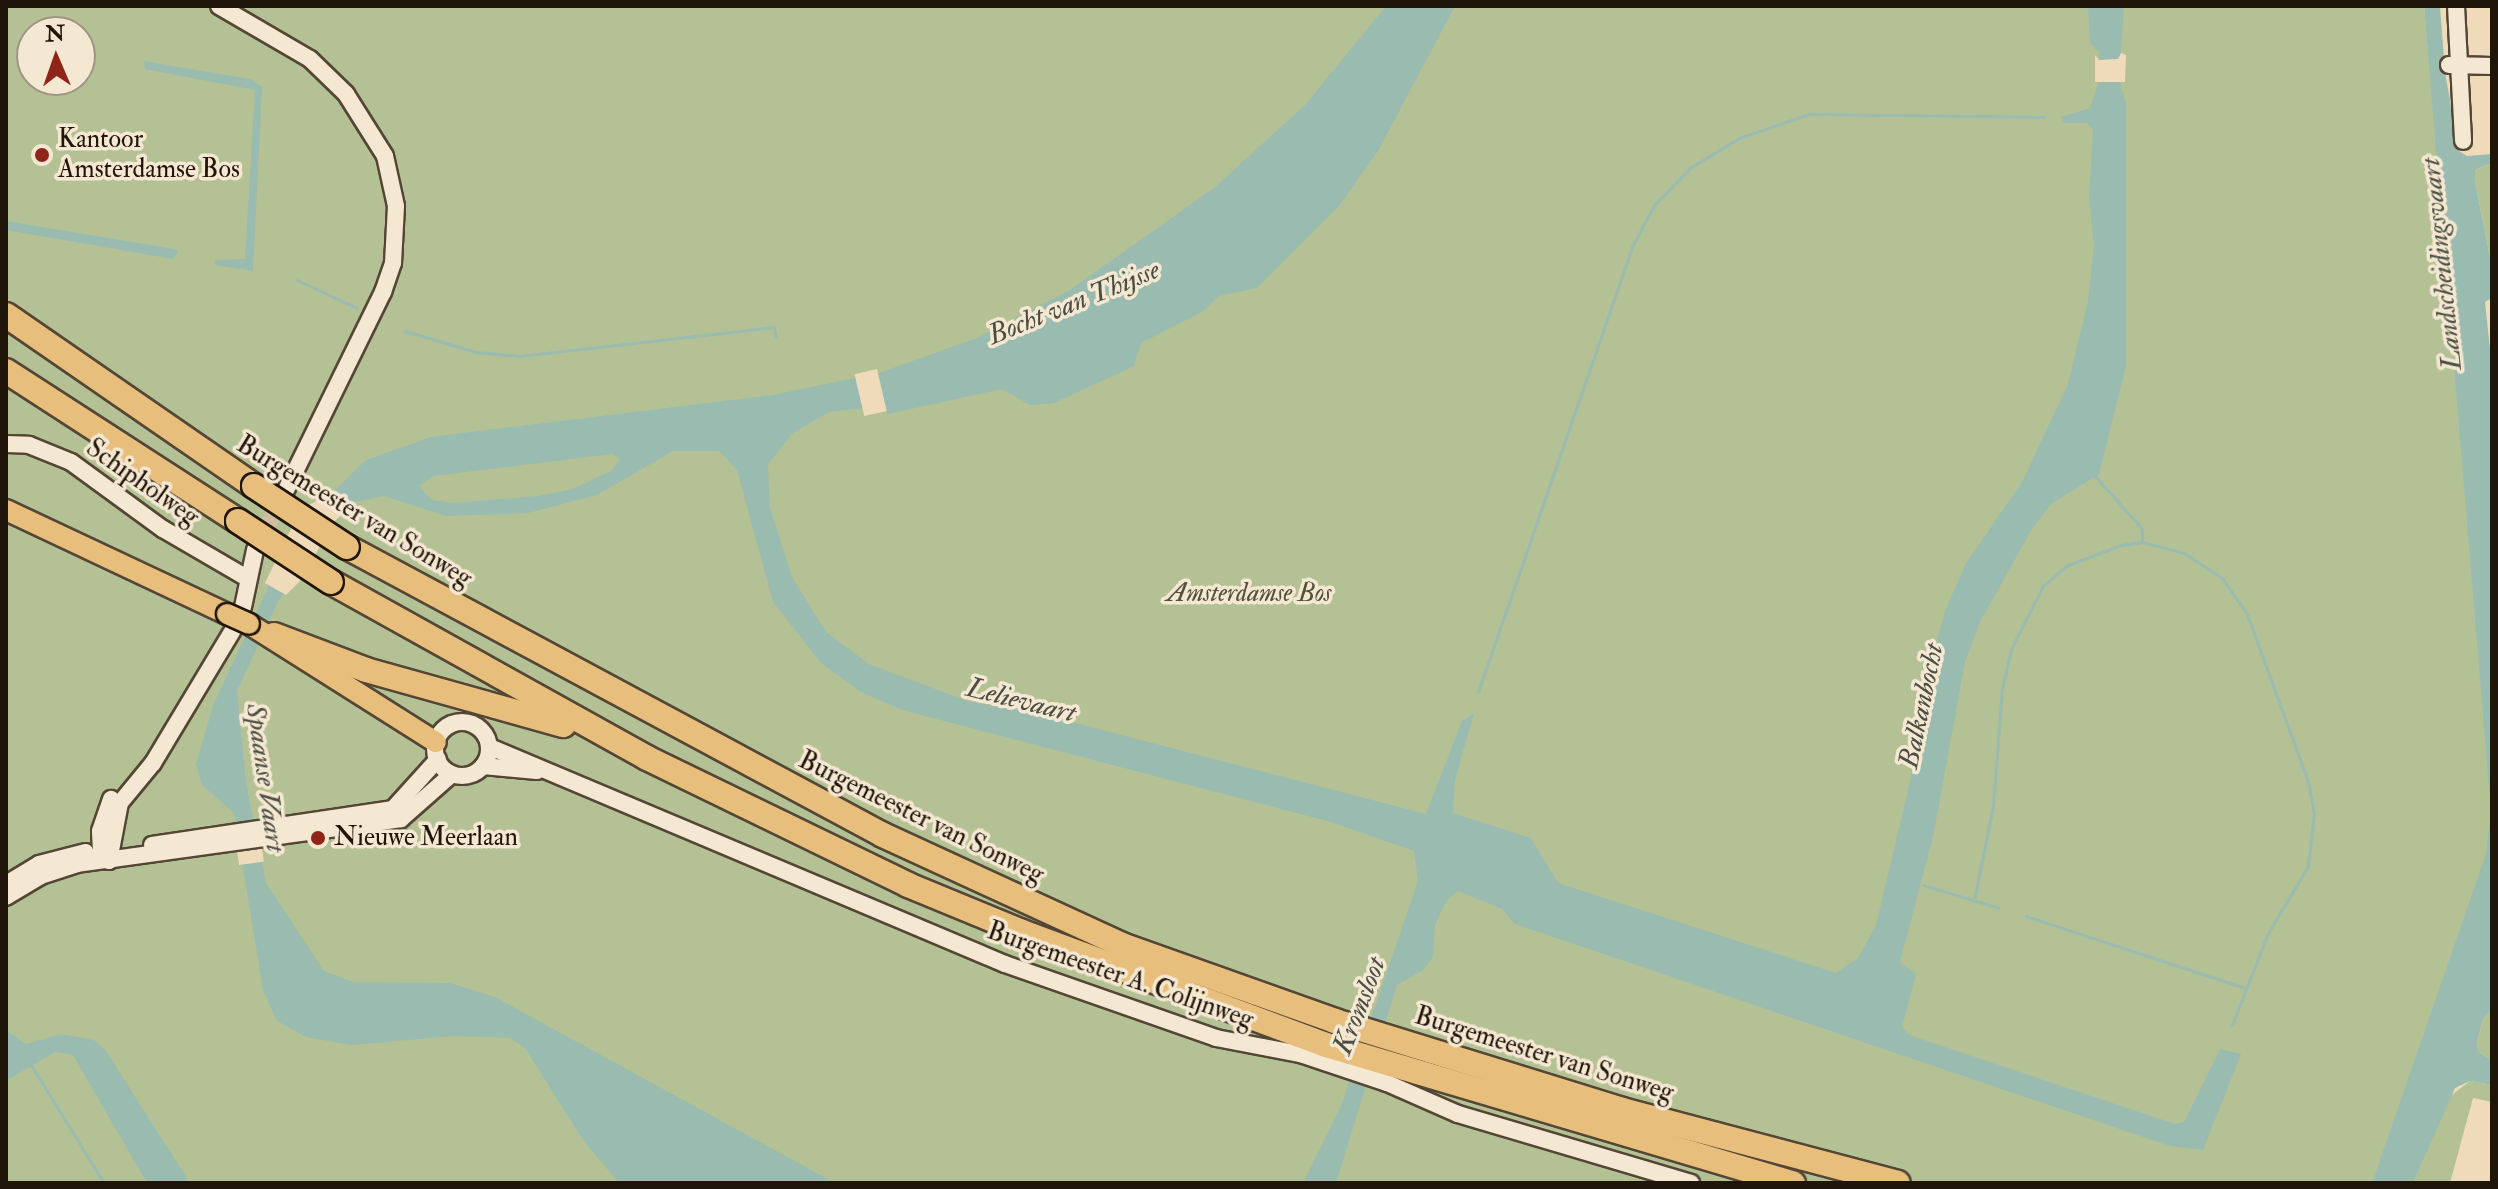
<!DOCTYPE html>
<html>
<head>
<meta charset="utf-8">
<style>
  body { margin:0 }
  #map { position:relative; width:2498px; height:1189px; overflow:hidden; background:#efdbba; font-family:"IM FELL Double Pica",serif }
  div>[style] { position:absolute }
  .green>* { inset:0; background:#b4c194 }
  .water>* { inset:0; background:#9abbb0 }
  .pier>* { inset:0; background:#efdbba; transform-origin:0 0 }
  .stream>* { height:3px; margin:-1.5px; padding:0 1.5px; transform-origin:1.5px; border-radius:1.5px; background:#9abbb0 }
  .minor-tunnel>* { height:16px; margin-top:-8px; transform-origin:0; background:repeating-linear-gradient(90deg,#d0bd9f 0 16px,transparent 0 24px) }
  .roads { filter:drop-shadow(2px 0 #544635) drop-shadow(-2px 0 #544635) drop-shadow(0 2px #544635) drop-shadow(0 -2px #544635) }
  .minor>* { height:16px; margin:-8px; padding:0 8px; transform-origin:8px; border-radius:8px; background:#f5e8d2 }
  .minor>.ring { margin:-8px; padding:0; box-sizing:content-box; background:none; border:16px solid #f5e8d2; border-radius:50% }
  .major>* { height:20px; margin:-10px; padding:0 10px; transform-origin:10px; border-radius:10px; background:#e8be7d }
  .highway>* { height:24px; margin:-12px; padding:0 12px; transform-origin:12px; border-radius:12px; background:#e8be7d }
  .bridges { filter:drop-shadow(2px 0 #201509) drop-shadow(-2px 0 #201509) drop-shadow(0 2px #201509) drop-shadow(0 -2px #201509) }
  .major-bridge>* { height:20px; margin:-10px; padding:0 10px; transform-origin:10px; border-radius:10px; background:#e8be7d }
  .highway-bridge>* { height:24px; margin:-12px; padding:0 12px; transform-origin:12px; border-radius:12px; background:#e8be7d }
  .dots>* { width:22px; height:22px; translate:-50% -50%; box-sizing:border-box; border:4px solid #f5e8d2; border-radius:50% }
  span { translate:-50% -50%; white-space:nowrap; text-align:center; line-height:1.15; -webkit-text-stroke:7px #f5e8d2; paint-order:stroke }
  .poi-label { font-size:26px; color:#201509 }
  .left { translate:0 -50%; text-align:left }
  .street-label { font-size:26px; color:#201509 }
  .park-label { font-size:26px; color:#54513a; font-style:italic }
  .water-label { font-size:28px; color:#4b4f43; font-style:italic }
  .frame { position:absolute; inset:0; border:8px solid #201509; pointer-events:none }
  .north { position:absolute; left:16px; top:16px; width:80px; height:80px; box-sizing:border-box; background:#f5e8d2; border:2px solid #a09482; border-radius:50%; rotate:358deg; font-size:22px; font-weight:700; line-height:32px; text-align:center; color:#201509 }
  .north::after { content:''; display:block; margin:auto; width:28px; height:36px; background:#8f2418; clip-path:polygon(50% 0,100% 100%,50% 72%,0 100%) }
</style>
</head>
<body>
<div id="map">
  <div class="green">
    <i style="clip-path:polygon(evenodd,6px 6px,2424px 6px,2492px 762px,2492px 866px,2372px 1183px,6px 1183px,6px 6px,32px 32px,80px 32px,80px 80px,32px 80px,32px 32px)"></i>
    <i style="clip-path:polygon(2492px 163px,2492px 267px,2475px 182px,2475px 170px)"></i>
    <i style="clip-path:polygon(2492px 1009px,2492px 1061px,2478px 1051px,2477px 1042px,2483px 1019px)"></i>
    <i style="clip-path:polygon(2470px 1081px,2492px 1085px,2492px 1102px,2473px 1098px,2450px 1183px,2413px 1183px,2449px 1097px)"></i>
  </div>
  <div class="water">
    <i style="clip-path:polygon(evenodd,1386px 6px,1455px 6px,1378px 151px,1339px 206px,1257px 288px,1219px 296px,1202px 312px,1141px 343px,1134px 366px,1054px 403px,1030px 405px,1002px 389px,888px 414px,883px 406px,829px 412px,794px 432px,768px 464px,770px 508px,792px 577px,826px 632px,869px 664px,970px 702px,1029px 711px,1426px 814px,1462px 721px,1474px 713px,1455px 780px,1453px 813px,1531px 838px,1558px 883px,1836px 973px,1858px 958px,1876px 925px,1910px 782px,1924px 685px,1946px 609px,1965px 565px,2022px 482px,2068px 384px,2088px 301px,2094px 245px,2089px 199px,2093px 130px,2087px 123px,2064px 123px,2061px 117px,2090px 108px,2100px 79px,2099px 52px,2090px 43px,2088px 6px,2124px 6px,2119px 78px,2126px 103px,2126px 366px,2099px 474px,2051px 504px,2032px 529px,1980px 622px,1965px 662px,1933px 837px,1900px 962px,1916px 974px,1902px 1027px,1909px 1035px,2175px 1124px,2184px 1122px,2220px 1049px,2241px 1054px,2203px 1150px,2170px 1146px,1515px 924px,1502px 909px,1458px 891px,1446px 901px,1435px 925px,1433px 957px,1423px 970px,1397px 985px,1336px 1183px,1303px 1183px,1341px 1106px,1418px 881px,1414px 851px,1331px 822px,902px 710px,861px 692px,821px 663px,773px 602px,737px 470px,719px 451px,673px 451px,597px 495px,528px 513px,446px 516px,384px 496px,354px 502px,333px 515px,278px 602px,237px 691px,246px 783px,266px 883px,324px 971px,353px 982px,450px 983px,495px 997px,835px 1183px,619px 1183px,583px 1140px,525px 1048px,510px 1038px,454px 1036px,352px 1045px,306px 1037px,277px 1021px,263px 990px,234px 813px,202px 785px,196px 764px,214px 703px,280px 562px,324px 501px,366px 460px,431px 437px,773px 395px,879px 373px,977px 338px,1070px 290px,1215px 187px,1305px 105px,1386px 6px,613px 454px,620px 459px,611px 471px,573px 489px,538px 496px,454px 503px,432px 500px,419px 486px,433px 476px,613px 454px)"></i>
    <i style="clip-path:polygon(2424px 6px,2440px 6px,2445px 72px,2459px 151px,2467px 156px,2492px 154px,2492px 163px,2475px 170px,2475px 182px,2492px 267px,2492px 298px,2485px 302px,2492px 368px,2492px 1009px,2483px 1019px,2477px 1042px,2478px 1051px,2492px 1061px,2492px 1085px,2470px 1081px,2455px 1088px,2413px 1183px,2372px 1183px,2486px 854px,2491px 811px)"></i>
    <i style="clip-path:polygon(144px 61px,250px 79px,262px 87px,253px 271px,215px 265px,214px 260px,245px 259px,255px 90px,145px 69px)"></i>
    <i style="clip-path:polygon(6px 221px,175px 249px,178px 252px,173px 259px,6px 230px)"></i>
    <i style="clip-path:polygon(6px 1030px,26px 1044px,61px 1034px,94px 1040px,106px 1051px,190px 1183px,147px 1183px,73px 1055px,55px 1052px,6px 1081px)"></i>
  </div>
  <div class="pier">
    <i style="clip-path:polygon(2121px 53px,2126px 55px,2125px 82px,2095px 82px,2095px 55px,2099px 60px,2118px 59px)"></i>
    <i style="left:877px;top:369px;width:43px;height:23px;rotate:77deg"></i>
    <i style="clip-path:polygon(320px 499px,344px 513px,331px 524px,304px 577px,286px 595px,265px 583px,300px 510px)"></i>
    <i style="left:258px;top:820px;width:42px;height:25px;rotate:82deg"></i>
  </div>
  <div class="stream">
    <i style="left:297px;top:280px;width:66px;rotate:25deg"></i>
    <i style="left:405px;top:331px;width:74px;rotate:16.5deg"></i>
    <i style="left:476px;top:352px;width:44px;rotate:5.2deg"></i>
    <i style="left:520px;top:356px;width:256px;rotate:-6.5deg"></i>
    <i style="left:774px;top:327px;width:10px;rotate:79deg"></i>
    <i style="left:2095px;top:476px;width:71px;rotate:48.4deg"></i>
    <i style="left:2142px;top:529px;width:13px;rotate:90deg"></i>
    <i style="left:1478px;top:692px;width:473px;rotate:-70.9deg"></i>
    <i style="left:1633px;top:245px;width:45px;rotate:-62.3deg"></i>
    <i style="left:1654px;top:205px;width:52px;rotate:-45.8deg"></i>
    <i style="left:1690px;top:168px;width:57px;rotate:-31.5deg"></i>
    <i style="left:1739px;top:138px;width:74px;rotate:-18.9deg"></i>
    <i style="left:1809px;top:114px;width:235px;rotate:0.7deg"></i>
    <i style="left:1923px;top:885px;width:79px;rotate:16.8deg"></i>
    <i style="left:1974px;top:901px;width:97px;rotate:-78.7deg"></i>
    <i style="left:1993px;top:806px;width:117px;rotate:-85.6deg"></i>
    <i style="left:2002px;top:689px;width:41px;rotate:-77.3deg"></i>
    <i style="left:2011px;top:649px;width:71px;rotate:-63.1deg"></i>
    <i style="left:2043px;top:586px;width:30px;rotate:-41deg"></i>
    <i style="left:2066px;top:566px;width:59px;rotate:-20.9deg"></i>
    <i style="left:2121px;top:545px;width:21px;rotate:-8deg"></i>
    <i style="left:2142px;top:542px;width:43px;rotate:14.7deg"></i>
    <i style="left:2184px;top:553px;width:45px;rotate:33.3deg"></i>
    <i style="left:2222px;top:578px;width:44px;rotate:55.2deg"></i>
    <i style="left:2247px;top:614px;width:179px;rotate:70deg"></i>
    <i style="left:2308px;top:782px;width:32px;rotate:79deg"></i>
    <i style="left:2314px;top:813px;width:53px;rotate:96.5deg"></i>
    <i style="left:2308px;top:866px;width:78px;rotate:120.8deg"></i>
    <i style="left:2268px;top:933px;width:99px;rotate:111.4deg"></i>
    <i style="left:2026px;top:916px;width:231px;rotate:18.2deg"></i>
    <i style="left:31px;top:1065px;width:139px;rotate:58.3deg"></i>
  </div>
  <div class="minor-tunnel">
    <i style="left:257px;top:545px;width:58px;rotate:-62.1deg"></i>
  </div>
  <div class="roads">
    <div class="minor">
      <i style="left:219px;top:6px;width:105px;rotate:30.2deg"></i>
      <i style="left:310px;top:59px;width:50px;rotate:44.2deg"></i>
      <i style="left:346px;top:94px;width:73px;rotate:57.8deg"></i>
      <i style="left:385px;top:156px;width:51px;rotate:77.6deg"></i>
      <i style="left:396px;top:206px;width:57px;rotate:93deg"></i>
      <i style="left:393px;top:263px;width:31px;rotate:109deg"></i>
      <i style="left:383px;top:292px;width:225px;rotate:116.1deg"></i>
      <i style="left:2456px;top:6px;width:135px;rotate:87deg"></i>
      <i style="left:2449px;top:65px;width:43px;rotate:1.3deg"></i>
      <i style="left:6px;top:444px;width:23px;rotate:2deg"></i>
      <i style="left:29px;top:445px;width:45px;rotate:22deg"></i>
      <i style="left:71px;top:462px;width:114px;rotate:36.1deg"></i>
      <i style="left:163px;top:529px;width:95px;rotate:30.3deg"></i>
      <i style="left:243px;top:607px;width:58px;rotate:-78.1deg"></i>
      <i class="ring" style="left:435px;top:722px;width:38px;height:38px"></i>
      <i style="left:490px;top:747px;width:559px;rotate:22.85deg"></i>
      <i style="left:1005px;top:964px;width:224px;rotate:19.3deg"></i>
      <i style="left:1216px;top:1038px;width:86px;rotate:10.8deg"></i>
      <i style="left:1300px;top:1054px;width:92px;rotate:18.4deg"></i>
      <i style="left:1387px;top:1083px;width:77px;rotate:23.6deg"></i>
      <i style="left:1458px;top:1114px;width:243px;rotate:16.5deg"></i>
      <i style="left:483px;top:766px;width:54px;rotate:5.3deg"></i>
      <i style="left:152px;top:845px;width:244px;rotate:-8.5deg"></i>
      <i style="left:393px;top:809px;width:67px;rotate:-48deg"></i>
      <i style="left:109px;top:861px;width:59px;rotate:-79.3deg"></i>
      <i style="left:120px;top:803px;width:52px;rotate:-50.5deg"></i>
      <i style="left:153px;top:763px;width:155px;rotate:-59deg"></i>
      <i style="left:109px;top:861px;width:13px;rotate:-129deg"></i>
      <i style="left:101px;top:851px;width:20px;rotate:-93deg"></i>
      <i style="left:100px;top:831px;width:34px;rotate:-71deg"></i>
      <i style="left:6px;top:884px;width:39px;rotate:-31deg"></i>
      <i style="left:39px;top:864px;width:48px;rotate:-14.6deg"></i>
      <i style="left:6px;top:897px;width:41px;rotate:-31deg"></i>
      <i style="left:41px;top:876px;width:38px;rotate:-18deg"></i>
      <i style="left:77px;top:864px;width:327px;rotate:-7.9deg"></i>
      <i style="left:401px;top:819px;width:68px;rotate:-41.4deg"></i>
    </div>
    <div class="major">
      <i style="left:6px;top:510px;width:244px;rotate:25.2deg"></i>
      <i style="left:249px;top:624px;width:221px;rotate:32.3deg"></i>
    </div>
    <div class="highway">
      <i style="left:6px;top:315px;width:301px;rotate:34.6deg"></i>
      <i style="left:6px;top:371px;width:276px;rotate:32.9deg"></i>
      <i style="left:347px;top:547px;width:608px;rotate:28.25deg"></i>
      <i style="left:883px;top:835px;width:263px;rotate:24.7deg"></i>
      <i style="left:1122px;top:945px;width:226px;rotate:19.6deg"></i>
      <i style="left:1335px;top:1021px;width:300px;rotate:17.2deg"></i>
      <i style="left:1622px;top:1110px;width:285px;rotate:14.8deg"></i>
      <i style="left:331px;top:582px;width:362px;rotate:29.1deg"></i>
      <i style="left:647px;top:758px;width:290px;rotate:25.9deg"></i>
      <i style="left:908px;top:885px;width:123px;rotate:22.4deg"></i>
      <i style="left:1022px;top:932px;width:324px;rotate:20.4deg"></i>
      <i style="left:1326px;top:1045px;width:487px;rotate:16.5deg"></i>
      <i style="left:274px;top:635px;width:98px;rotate:20.8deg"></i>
      <i style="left:366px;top:670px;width:205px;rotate:15.6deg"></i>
    </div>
  </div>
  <div class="bridges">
    <div class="major-bridge">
      <i style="left:227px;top:614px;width:24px;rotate:24deg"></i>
    </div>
    <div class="highway-bridge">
      <i style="left:254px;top:486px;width:111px;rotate:33.3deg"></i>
      <i style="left:238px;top:521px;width:111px;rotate:33.3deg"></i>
    </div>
  </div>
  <div class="dots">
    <i style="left:42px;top:155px;background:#8f2418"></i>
    <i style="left:318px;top:838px;background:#8f2418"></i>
  </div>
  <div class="poi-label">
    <span class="left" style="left:58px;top:155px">Kantoor<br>Amsterdamse Bos</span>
    <span class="left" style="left:334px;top:838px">Nieuwe Meerlaan</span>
  </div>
  <div class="street-label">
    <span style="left:142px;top:483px;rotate:35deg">Schipholweg</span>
    <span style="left:354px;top:512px;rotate:31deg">Burgemeester van Sonweg</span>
    <span style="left:921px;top:818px;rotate:26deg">Burgemeester van Sonweg</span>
    <span style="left:1120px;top:976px;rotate:19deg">Burgemeester A. Colijnweg</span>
    <span style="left:1544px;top:1055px;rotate:17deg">Burgemeester van Sonweg</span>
  </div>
  <div class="park-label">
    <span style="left:1249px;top:594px">Amsterdamse Bos</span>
  </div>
  <div class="water-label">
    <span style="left:2442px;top:264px;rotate:-96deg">Landscheidingsvaart</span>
    <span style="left:1074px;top:303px;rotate:-22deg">Bocht van Thijsse</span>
    <span style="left:1021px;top:701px;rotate:14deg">Lelievaart</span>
    <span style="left:1922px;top:706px;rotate:-78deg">Balkanbocht</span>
    <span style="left:265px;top:778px;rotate:82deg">Spaanse Vaart</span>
    <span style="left:1360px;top:1006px;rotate:-69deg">Kromsloot</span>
  </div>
  <div class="frame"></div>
  <div class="north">N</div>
</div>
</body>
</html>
